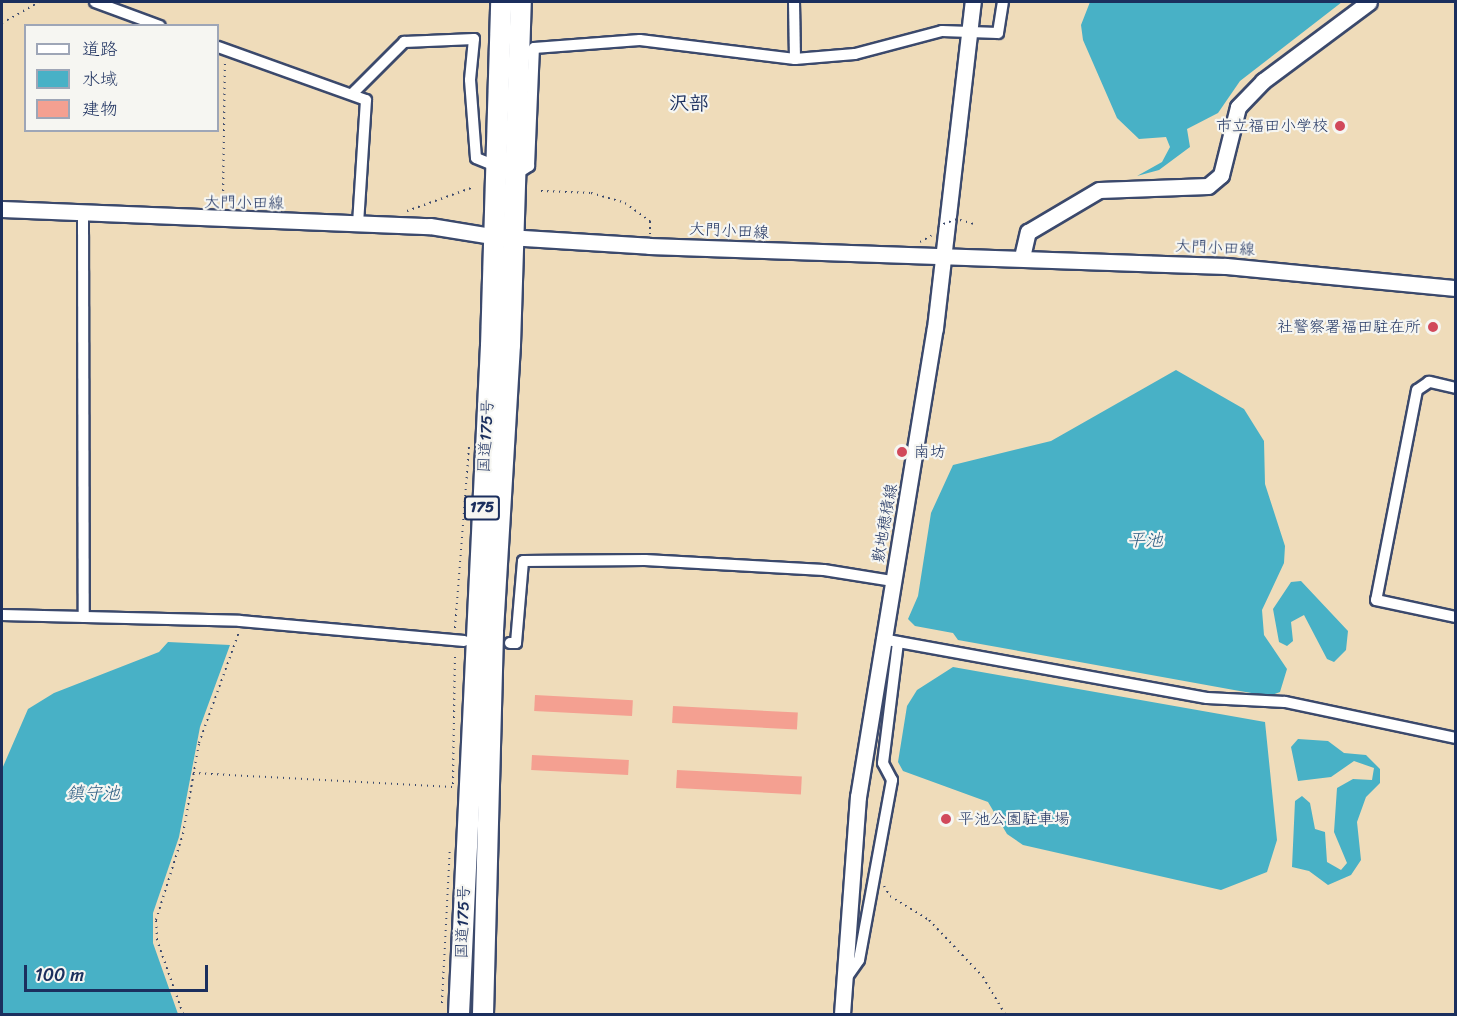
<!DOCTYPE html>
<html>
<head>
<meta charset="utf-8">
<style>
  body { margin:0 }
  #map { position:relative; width:1457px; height:1016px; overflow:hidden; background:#efdcba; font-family:Sriracha,"Klee One",sans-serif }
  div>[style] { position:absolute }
  .water>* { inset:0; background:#48b1c6 }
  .building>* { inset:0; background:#f4a091; transform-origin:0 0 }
  .path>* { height:2px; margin-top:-1px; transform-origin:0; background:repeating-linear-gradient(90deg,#3b496c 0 1.5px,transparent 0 6px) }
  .roads { filter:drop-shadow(2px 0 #3b496c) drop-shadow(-2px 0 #3b496c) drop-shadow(0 2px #3b496c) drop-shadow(0 -2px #3b496c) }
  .street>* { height:10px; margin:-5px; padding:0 5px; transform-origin:5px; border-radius:5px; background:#fff }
  .secondary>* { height:15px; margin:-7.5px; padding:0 7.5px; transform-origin:7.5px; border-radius:7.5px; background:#fff }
  .highway>* { height:20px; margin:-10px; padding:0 10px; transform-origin:10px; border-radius:10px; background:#fff }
  .path-bridge>* { height:2px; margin-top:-1px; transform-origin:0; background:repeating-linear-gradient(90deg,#3b496c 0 1.5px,transparent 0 6px) }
  .dots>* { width:16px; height:16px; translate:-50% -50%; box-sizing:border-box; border:3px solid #f6f6f2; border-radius:50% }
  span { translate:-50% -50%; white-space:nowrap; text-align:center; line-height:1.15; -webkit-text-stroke:4.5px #f6f6f2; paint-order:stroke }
  .shield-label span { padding:2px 4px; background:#f6f6f2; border:2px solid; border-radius:4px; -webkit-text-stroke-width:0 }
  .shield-label { font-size:15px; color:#1b2f5e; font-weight:700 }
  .poi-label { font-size:16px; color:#1b2f5e }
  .right { translate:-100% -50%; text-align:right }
  .left { translate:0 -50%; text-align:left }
  .street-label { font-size:16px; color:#1b2f5e }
  .water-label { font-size:18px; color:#2b5c82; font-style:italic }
  .quarter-label { font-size:20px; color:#1b2f5e; font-weight:700 }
  .frame { position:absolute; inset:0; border:3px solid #1b2f5e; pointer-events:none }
  .legend { position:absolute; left:24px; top:24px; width:195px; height:108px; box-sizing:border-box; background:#f6f6f2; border:2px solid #9ea6b7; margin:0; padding:8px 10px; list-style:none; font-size:18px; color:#1b2f5e }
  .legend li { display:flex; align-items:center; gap:12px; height:30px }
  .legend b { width:30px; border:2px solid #9ea6b7 }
  .scale { position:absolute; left:24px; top:965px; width:184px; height:27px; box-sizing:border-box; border:3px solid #1b2f5e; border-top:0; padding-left:8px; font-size:18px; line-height:21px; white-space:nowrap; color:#1b2f5e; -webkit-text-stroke:4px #f6f6f2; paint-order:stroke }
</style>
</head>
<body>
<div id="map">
  <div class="water">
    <i style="clip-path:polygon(1090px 2px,1342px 2px,1240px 81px,1218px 113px,1187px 129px,1190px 147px,1159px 170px,1137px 176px,1162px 162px,1170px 147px,1166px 137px,1139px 139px,1117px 118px,1083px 40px,1081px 25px)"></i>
    <i style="clip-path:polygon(1176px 370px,1244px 409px,1264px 441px,1265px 484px,1285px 546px,1284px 563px,1262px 610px,1264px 635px,1287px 669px,1280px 692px,1269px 696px,1234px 690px,958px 640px,953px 633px,915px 626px,908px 619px,918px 596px,931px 513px,953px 465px,1051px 441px)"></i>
    <i style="clip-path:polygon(1301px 581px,1348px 631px,1346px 650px,1334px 662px,1327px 659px,1304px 615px,1291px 622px,1293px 641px,1287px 646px,1279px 642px,1273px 609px,1291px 582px)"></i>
    <i style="clip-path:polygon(168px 642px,230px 645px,200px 727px,179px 837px,153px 913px,153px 943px,178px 1014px,2px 1014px,2px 769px,28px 709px,54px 693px,159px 652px)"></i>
    <i style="clip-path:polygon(953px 667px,1265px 722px,1277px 840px,1267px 872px,1221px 890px,1023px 845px,1007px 834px,988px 802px,903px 771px,898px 762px,907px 706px,917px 690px)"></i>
    <i style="clip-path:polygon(1298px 739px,1328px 741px,1344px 753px,1366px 755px,1380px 769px,1380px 783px,1366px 797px,1357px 822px,1361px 860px,1351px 875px,1328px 885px,1309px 871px,1292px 867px,1295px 801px,1302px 796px,1310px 803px,1315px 829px,1325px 832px,1327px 862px,1341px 870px,1347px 863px,1334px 832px,1337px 788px,1353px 779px,1372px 780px,1374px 768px,1354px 761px,1331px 777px,1298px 781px,1291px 747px)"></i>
  </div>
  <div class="building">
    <i style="left:535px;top:695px;width:98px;height:16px;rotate:3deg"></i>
    <i style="left:673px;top:706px;width:125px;height:17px;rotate:3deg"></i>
    <i style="left:532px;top:755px;width:97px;height:15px;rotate:3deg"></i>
    <i style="left:677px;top:770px;width:125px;height:18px;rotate:3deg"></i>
  </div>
  <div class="path">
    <i style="left:2px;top:23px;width:43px;rotate:-29.6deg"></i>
    <i style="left:541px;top:191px;width:50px;rotate:2.3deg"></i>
    <i style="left:591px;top:193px;width:35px;rotate:16deg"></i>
    <i style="left:625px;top:203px;width:31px;rotate:36deg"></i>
    <i style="left:650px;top:221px;width:13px;rotate:90deg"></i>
    <i style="left:223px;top:203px;width:141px;rotate:-89.2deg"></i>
    <i style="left:407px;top:211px;width:71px;rotate:-19.7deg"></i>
    <i style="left:960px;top:220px;width:15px;rotate:16deg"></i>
    <i style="left:920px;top:242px;width:13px;rotate:-29deg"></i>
    <i style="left:455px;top:628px;width:184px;rotate:-85.6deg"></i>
    <i style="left:193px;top:773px;width:260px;rotate:3.1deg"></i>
    <i style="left:453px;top:784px;width:132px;rotate:-89.1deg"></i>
    <i style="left:884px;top:886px;width:12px;rotate:59deg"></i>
    <i style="left:890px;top:896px;width:46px;rotate:31.6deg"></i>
    <i style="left:929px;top:920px;width:79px;rotate:46.5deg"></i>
    <i style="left:983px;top:977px;width:43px;rotate:59.3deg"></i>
    <i style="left:442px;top:1003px;width:156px;rotate:-87.1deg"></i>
    <i style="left:183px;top:1014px;width:78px;rotate:-109.4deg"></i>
    <i style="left:157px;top:940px;width:20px;rotate:-93deg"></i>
    <i style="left:156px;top:920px;width:90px;rotate:-72.6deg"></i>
    <i style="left:183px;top:834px;width:92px;rotate:-80deg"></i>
    <i style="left:199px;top:743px;width:118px;rotate:-70.2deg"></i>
  </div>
  <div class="roads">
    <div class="street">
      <i style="left:95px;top:2px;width:69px;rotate:20.3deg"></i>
      <i style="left:794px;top:2px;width:57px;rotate:89deg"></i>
      <i style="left:218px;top:47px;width:157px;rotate:19.7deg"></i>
      <i style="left:366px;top:100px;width:123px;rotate:93.7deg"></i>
      <i style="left:352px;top:94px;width:74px;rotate:-45deg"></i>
      <i style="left:404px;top:42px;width:70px;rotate:-2.5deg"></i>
      <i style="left:474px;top:39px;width:41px;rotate:95.6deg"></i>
      <i style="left:470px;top:80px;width:78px;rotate:85.6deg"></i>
      <i style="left:476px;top:158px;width:18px;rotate:22deg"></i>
      <i style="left:515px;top:175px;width:17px;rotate:-33deg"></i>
      <i style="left:529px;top:166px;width:118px;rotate:-87.6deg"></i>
      <i style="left:534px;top:48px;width:106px;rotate:-4.3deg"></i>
      <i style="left:640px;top:40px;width:156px;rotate:7deg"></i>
      <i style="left:795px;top:59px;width:60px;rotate:-4.8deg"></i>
      <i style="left:855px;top:54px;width:90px;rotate:-14.8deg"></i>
      <i style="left:942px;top:31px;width:56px;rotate:2deg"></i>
      <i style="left:998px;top:33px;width:31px;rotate:-81deg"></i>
      <i style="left:83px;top:215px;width:402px;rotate:89.9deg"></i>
      <i style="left:1456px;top:388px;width:28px;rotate:-167deg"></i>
      <i style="left:1429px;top:382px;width:14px;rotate:146deg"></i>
      <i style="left:1417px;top:390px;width:214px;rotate:101deg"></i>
      <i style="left:1376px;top:600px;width:82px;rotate:12deg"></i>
      <i style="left:2px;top:615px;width:238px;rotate:1.4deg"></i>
      <i style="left:240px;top:621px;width:225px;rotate:5.1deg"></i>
      <i style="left:882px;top:639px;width:330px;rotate:10.3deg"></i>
      <i style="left:1207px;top:698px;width:78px;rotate:2.9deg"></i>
      <i style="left:1285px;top:702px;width:175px;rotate:11.9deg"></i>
      <i style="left:510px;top:643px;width:6px"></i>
      <i style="left:516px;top:643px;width:82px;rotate:-85.1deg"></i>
      <i style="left:523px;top:561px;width:122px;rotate:-0.5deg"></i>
      <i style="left:645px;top:560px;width:179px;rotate:3.2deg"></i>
      <i style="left:824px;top:570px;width:70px;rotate:9.1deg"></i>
      <i style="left:845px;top:980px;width:24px;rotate:-55deg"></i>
      <i style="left:859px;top:960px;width:183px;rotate:-79.6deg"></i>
      <i style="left:892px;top:780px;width:19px;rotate:-118deg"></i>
      <i style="left:883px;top:763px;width:122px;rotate:-82.9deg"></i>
    </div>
    <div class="secondary">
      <i style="left:2px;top:209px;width:428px;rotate:2.3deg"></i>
      <i style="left:430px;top:226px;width:63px;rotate:9.2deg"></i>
      <i style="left:492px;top:236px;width:157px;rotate:3.6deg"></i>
      <i style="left:649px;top:246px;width:577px;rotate:1.99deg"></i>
      <i style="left:1226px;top:266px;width:231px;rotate:5.5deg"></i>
      <i style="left:1022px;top:257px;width:26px;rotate:-77deg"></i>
      <i style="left:1028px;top:232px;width:82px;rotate:-30.6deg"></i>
      <i style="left:1099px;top:190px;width:109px;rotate:-2.1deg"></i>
      <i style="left:1208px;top:186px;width:17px;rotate:-40deg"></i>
      <i style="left:1221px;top:175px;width:70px;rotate:-76deg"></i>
      <i style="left:1238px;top:107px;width:36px;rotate:-46deg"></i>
      <i style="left:1263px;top:81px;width:132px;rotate:-36.7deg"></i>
      <i style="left:842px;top:1014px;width:218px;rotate:-85.8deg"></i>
      <i style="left:858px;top:797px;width:475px;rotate:-80.7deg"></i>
      <i style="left:935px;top:328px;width:328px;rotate:-83.4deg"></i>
    </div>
    <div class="highway">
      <i style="left:459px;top:1014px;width:669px;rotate:-87.26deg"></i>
      <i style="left:491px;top:346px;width:344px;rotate:-88.3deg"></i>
      <i style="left:483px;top:1014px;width:383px;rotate:-88.5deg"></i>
      <i style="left:493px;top:631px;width:287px;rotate:-86.6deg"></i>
      <i style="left:510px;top:345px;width:343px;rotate:-88.2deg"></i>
    </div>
  </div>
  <div class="path-bridge">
    <i style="left:938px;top:226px;width:20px;rotate:-20deg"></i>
  </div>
  <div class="dots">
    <i style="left:1340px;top:126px;background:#d1495b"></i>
    <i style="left:1433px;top:327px;background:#d1495b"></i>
    <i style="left:902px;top:452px;background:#d1495b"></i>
    <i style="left:946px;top:819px;background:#d1495b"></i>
  </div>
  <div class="shield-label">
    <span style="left:482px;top:508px">175</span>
  </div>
  <div class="poi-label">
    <span class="right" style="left:1328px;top:126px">市立福田小学校</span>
    <span class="right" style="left:1421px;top:327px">社警察署福田駐在所</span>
    <span class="left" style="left:914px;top:452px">南坊</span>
    <span class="left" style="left:958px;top:819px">平池公園駐車場</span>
  </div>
  <div class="street-label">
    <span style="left:244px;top:203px;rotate:1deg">大門小田線</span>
    <span style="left:729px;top:231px;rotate:3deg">大門小田線</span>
    <span style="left:1215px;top:248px;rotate:3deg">大門小田線</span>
    <span style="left:486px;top:436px;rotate:-87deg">国道175号</span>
    <span style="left:885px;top:523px;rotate:-80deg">敷地穂積線</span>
    <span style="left:463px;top:922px;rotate:-88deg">国道175号</span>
  </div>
  <div class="water-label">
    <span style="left:1145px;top:540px">平池</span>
    <span style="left:93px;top:793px">鎮守池</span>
  </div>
  <div class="quarter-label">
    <span style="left:689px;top:103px">沢部</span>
  </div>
  <div class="frame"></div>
  <ul class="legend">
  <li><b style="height:8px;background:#fff"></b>道路</li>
  <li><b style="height:16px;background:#48b1c6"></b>水域</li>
  <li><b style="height:16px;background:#f4a091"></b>建物</li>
  </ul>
  <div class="scale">100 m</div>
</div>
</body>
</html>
